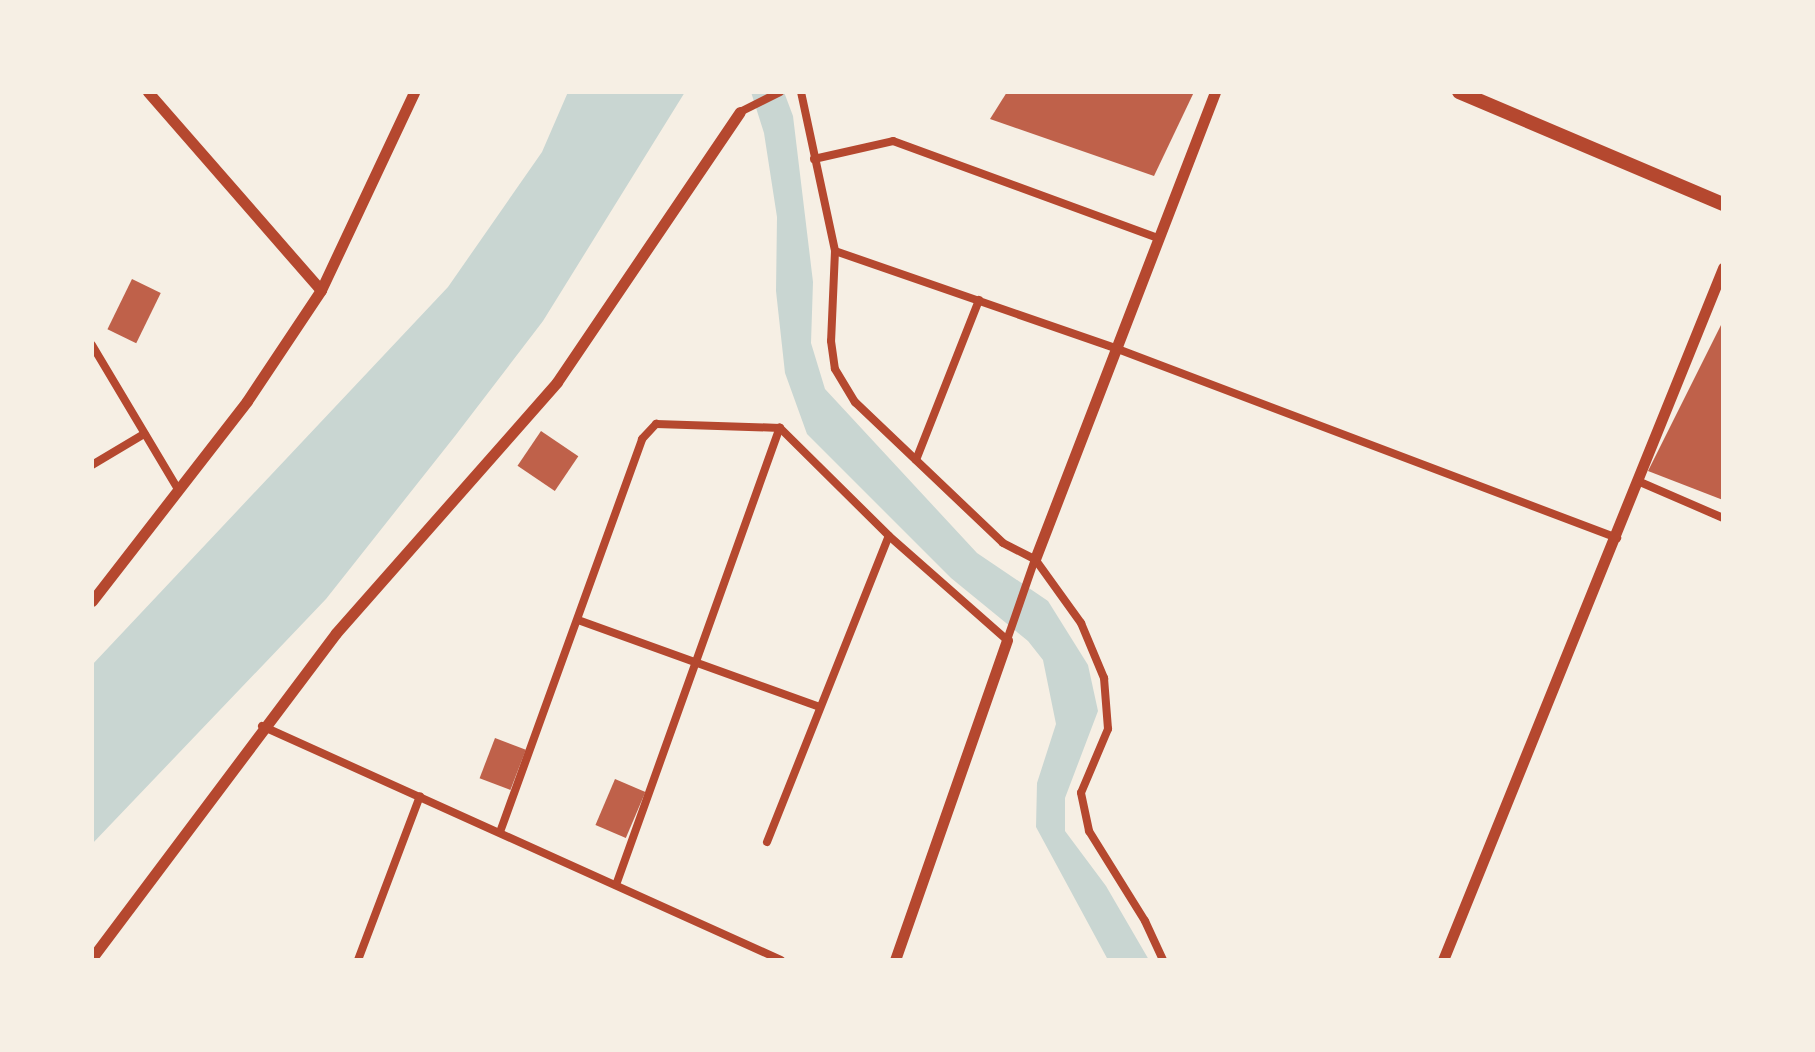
<!DOCTYPE html>
<html>
<head>
<meta charset="utf-8">
<style>
  body { margin:0 }
  #map { position:relative; width:1815px; height:1052px; overflow:hidden; background:#f6efe4; font-family:"Alegreya Sans",sans-serif }
  div>[style] { position:absolute }
  .water>* { inset:0; background:#c9d6d2 }
  .building>* { inset:0; background:#bf614a; transform-origin:0 0 }
  .minor>* { height:8px; margin:-4px; padding:0 4px; transform-origin:4px; border-radius:4px; background:#b5482f }
  .tertiary>* { height:11px; margin:-5.5px; padding:0 5.5px; transform-origin:5.5px; border-radius:5.5px; background:#b5482f }
  .trunk>* { height:14px; margin:-7px; padding:0 7px; transform-origin:7px; border-radius:7px; background:#b5482f }
  span { translate:-50% -50%; white-space:nowrap; text-align:center; line-height:1.15; -webkit-text-stroke:8px #f6efe4; paint-order:stroke }
  .frame { position:absolute; inset:0; border:94px solid #f6efe4; pointer-events:none }
</style>
</head>
<body>
<div id="map">
  <div class="water">
    <i style="clip-path:polygon(568px 92px,685px 92px,543px 321px,455px 436px,326px 599px,92px 844px,92px 665px,448px 287px,542px 152px)"></i>
    <i style="clip-path:polygon(751px 92px,784px 92px,793px 116px,813px 282px,811px 343px,825px 389px,977px 553px,1048px 601px,1088px 665px,1098px 711px,1065px 798px,1065px 831px,1106px 886px,1149px 960px,1108px 960px,1036px 827px,1037px 783px,1056px 724px,1043px 660px,1028px 641px,951px 578px,807px 434px,785px 373px,776px 291px,777px 217px,764px 133px)"></i>
  </div>
  <div class="building">
    <i style="clip-path:polygon(1007px 92px,1194px 92px,1154px 176px,990px 119px)"></i>
    <i style="left:132px;top:279px;width:32px;height:56px;rotate:26deg"></i>
    <i style="clip-path:polygon(1723px 321px,1723px 500px,1648px 471px)"></i>
    <i style="left:541px;top:431px;width:45px;height:42px;rotate:34deg"></i>
    <i style="left:495px;top:738px;width:33px;height:43px;rotate:21deg"></i>
    <i style="left:615px;top:779px;width:33px;height:50px;rotate:23deg"></i>
  </div>
  <div class="minor">
    <i style="left:801px;top:92px;width:163px;rotate:77.9deg"></i>
    <i style="left:835px;top:251px;width:90px;rotate:92.5deg"></i>
    <i style="left:831px;top:341px;width:28px;rotate:82deg"></i>
    <i style="left:835px;top:369px;width:39px;rotate:59deg"></i>
    <i style="left:855px;top:402px;width:204px;rotate:43.6deg"></i>
    <i style="left:1003px;top:543px;width:36px;rotate:27deg"></i>
    <i style="left:1035px;top:559px;width:79px;rotate:54.3deg"></i>
    <i style="left:1081px;top:623px;width:60px;rotate:67.3deg"></i>
    <i style="left:1104px;top:678px;width:51px;rotate:85.5deg"></i>
    <i style="left:1108px;top:729px;width:69px;rotate:112.9deg"></i>
    <i style="left:1081px;top:793px;width:39px;rotate:78deg"></i>
    <i style="left:1089px;top:831px;width:106px;rotate:58.1deg"></i>
    <i style="left:1145px;top:921px;width:43px;rotate:65.2deg"></i>
    <i style="left:740px;top:112px;width:45px;rotate:-26.6deg"></i>
    <i style="left:814px;top:159px;width:81px;rotate:-12.8deg"></i>
    <i style="left:893px;top:141px;width:282px;rotate:20.1deg"></i>
    <i style="left:835px;top:251px;width:296px;rotate:19.1deg"></i>
    <i style="left:1115px;top:348px;width:537px;rotate:20.73deg"></i>
    <i style="left:92px;top:345px;width:168px;rotate:59.2deg"></i>
    <i style="left:916px;top:460px;width:172px;rotate:-68.5deg"></i>
    <i style="left:92px;top:465px;width:61px;rotate:-30.8deg"></i>
    <i style="left:1640px;top:482px;width:90px;rotate:23.4deg"></i>
    <i style="left:578px;top:620px;width:257px;rotate:19.8deg"></i>
    <i style="left:262px;top:726px;width:569px;rotate:24.27deg"></i>
    <i style="left:500px;top:832px;width:418px;rotate:-70.1deg"></i>
    <i style="left:642px;top:439px;width:21px;rotate:-47deg"></i>
    <i style="left:656px;top:424px;width:124px;rotate:1.8deg"></i>
    <i style="left:780px;top:428px;width:153px;rotate:44.7deg"></i>
    <i style="left:889px;top:536px;width:157px;rotate:41.4deg"></i>
    <i style="left:1007px;top:640px;width:86px;rotate:-70.9deg"></i>
    <i style="left:767px;top:842px;width:329px;rotate:-68.3deg"></i>
    <i style="left:616px;top:885px;width:486px;rotate:-70.3deg"></i>
    <i style="left:358px;top:960px;width:175px;rotate:-69.3deg"></i>
  </div>
  <div class="tertiary">
    <i style="left:148px;top:92px;width:263px;rotate:48.9deg"></i>
    <i style="left:1035px;top:559px;width:500px;rotate:-68.92deg"></i>
    <i style="left:92px;top:601px;width:253px;rotate:-52.2deg"></i>
    <i style="left:247px;top:401px;width:133px;rotate:-56.3deg"></i>
    <i style="left:321px;top:290px;width:219px;rotate:-64.8deg"></i>
    <i style="left:92px;top:958px;width:406px;rotate:-53.1deg"></i>
    <i style="left:336px;top:633px;width:334px;rotate:-48.6deg"></i>
    <i style="left:557px;top:382px;width:326px;rotate:-55.9deg"></i>
    <i style="left:895px;top:960px;width:339px;rotate:-70.7deg"></i>
    <i style="left:1443px;top:960px;width:747px;rotate:-67.97deg"></i>
  </div>
  <div class="trunk">
    <i style="left:1459px;top:92px;width:287px;rotate:23deg"></i>
  </div>
  <div class="frame"></div>
</div>
</body>
</html>
